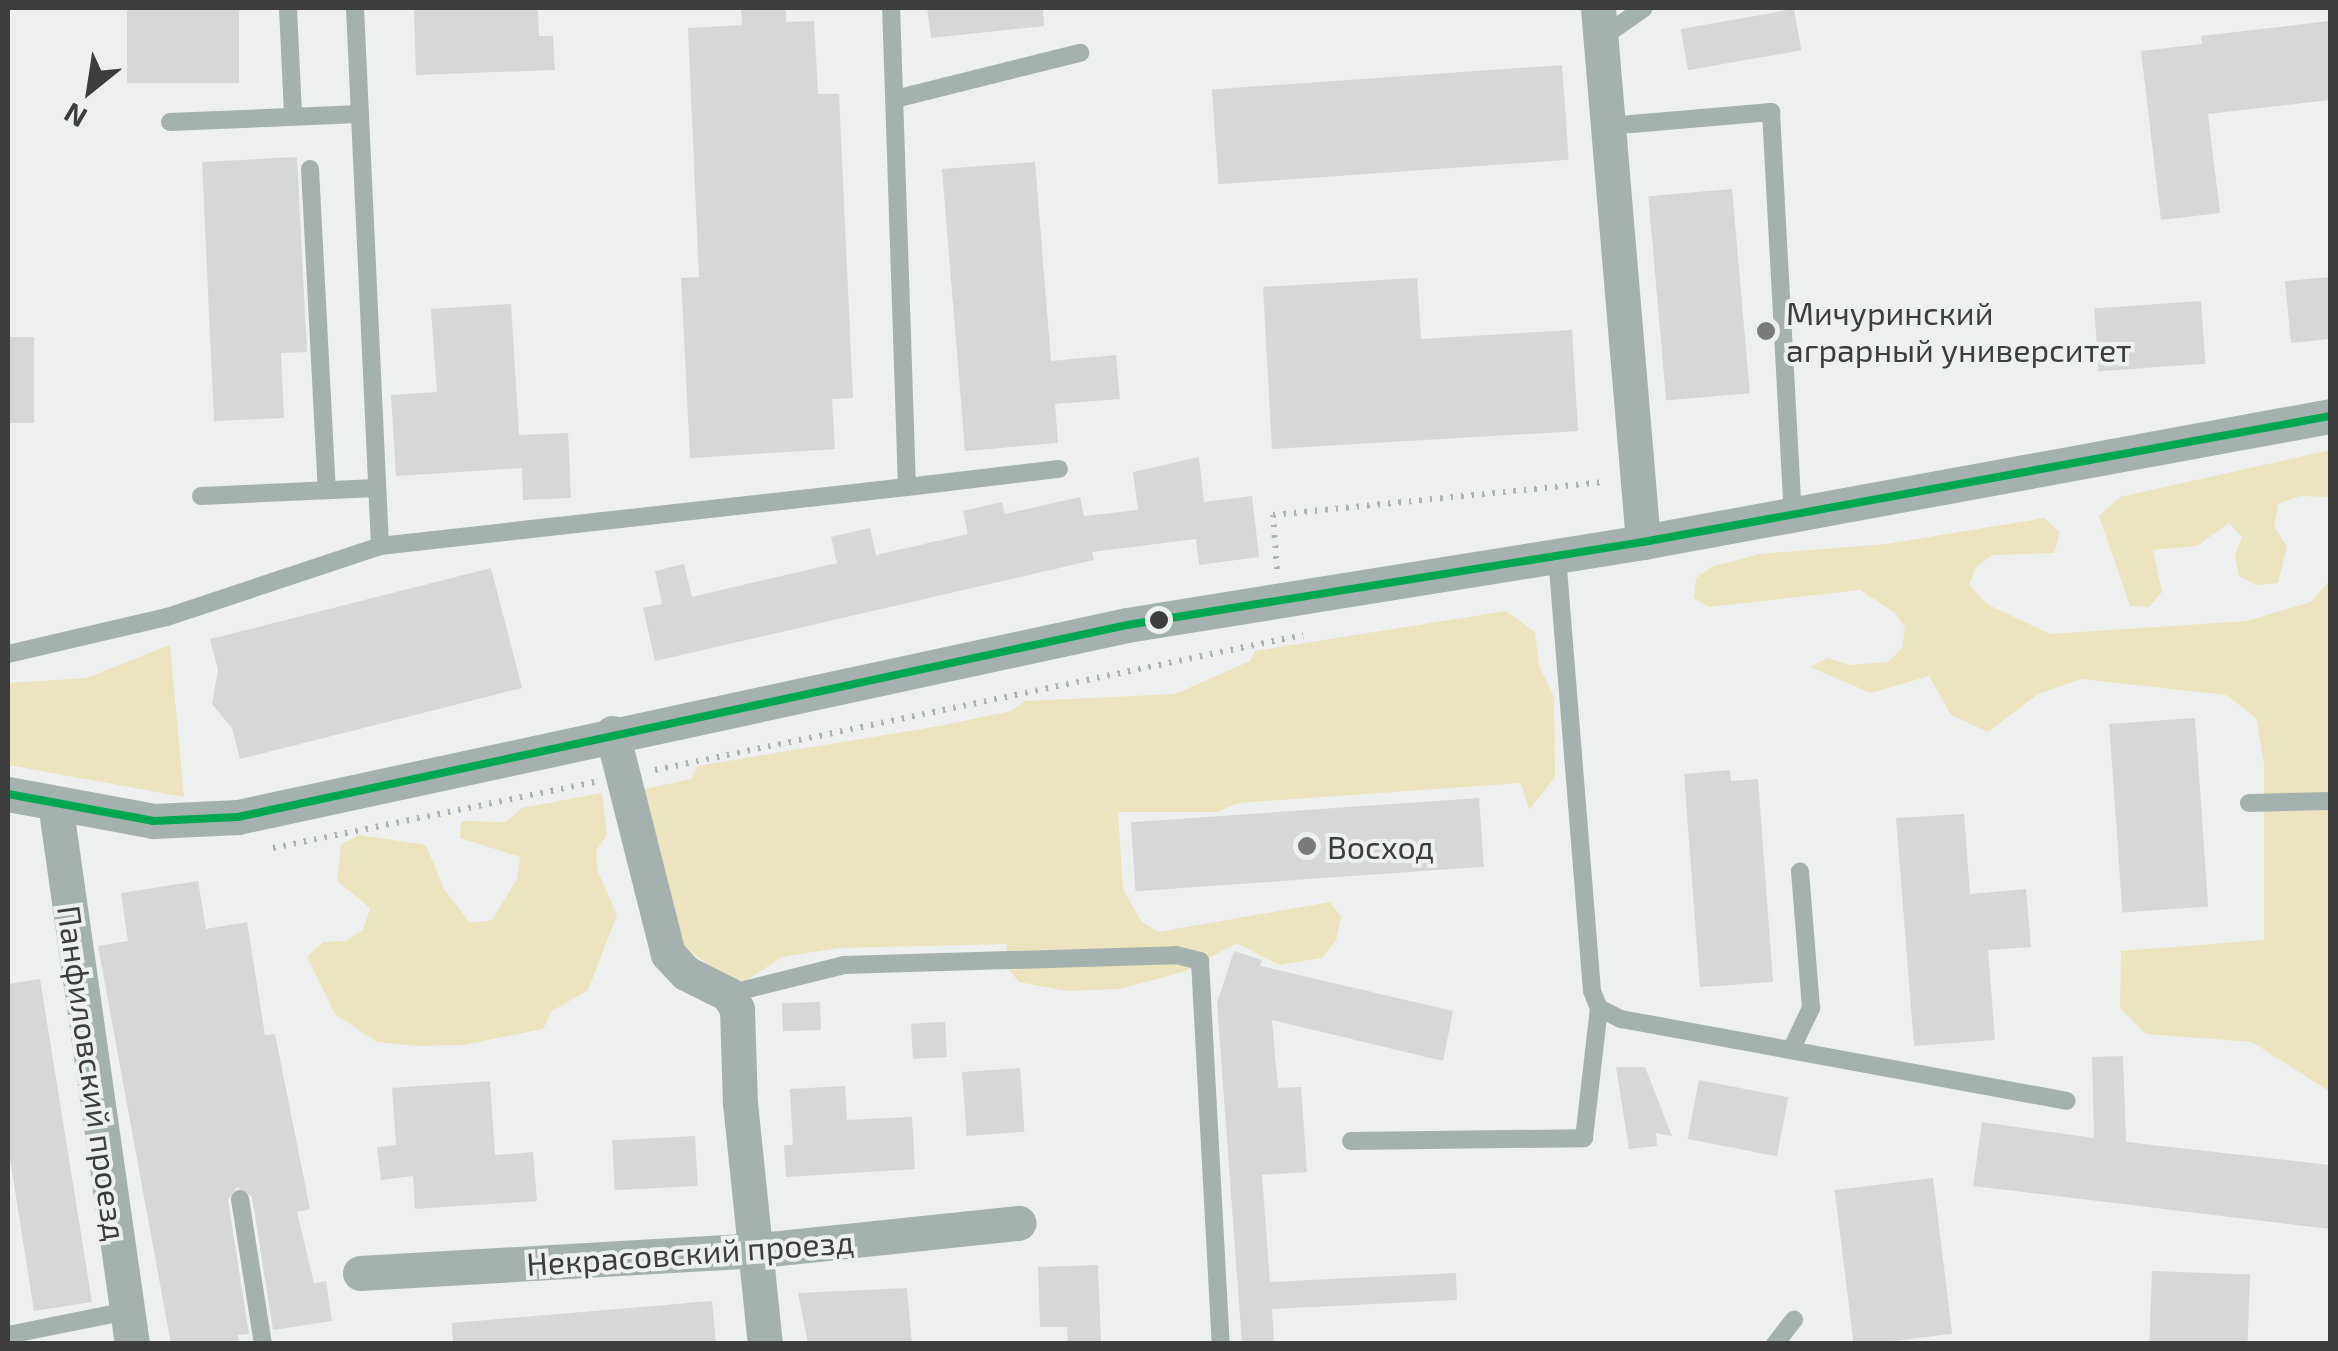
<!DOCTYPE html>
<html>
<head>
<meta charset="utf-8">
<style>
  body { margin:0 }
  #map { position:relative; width:2338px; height:1351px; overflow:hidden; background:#eef0ef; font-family:"Exo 2",sans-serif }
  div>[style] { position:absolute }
  .green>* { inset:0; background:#ece4bf }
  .building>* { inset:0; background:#d6d7d6; transform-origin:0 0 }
  .path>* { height:6px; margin-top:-3px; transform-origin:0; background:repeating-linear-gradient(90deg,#adb4b4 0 2.5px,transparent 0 10.5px) }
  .lane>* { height:18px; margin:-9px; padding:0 9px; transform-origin:9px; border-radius:9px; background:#a5b1af }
  .street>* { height:35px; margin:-17.5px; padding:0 17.5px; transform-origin:17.5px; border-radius:17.5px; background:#a5b1af }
  .bus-1>* { height:8px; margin:-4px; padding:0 4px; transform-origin:4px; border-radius:4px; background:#00a651 }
  .dots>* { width:28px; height:28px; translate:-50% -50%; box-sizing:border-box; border:5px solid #edf1ee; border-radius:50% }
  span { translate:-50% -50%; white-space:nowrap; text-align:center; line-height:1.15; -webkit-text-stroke:8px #edf1ee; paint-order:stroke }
  .poi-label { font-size:32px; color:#3c3d3c }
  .left { translate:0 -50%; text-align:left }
  .street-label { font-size:32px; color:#3c3d3c }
  .frame { position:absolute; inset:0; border:10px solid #3c3d3c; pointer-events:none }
  .north { position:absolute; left:40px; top:40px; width:100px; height:100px; -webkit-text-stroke:8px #edf1ee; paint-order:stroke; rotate:210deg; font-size:28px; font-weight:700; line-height:40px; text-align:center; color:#3c3d3c }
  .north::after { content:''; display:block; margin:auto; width:35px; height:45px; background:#3c3d3c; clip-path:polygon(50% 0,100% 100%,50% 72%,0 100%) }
</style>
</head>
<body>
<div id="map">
  <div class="green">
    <i style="clip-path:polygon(2330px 450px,2330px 497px,2300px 496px,2278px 504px,2274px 526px,2287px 547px,2278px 583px,2256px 585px,2239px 576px,2235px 555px,2242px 537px,2229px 523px,2197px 546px,2153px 550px,2162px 592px,2149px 607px,2130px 606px,2099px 516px,2120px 497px)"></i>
    <i style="clip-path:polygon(2044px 518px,2060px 533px,2054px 553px,1993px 555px,1976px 567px,1969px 585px,1987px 604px,2050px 634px,2247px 621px,2311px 602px,2330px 580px,2330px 1092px,2252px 1042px,2146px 1034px,2120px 1008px,2121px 951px,2264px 940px,2264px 763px,2256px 718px,2226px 695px,2081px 679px,2038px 694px,1988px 732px,1951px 715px,1929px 676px,1871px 693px,1810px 667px,1828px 658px,1849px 665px,1888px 662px,1902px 648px,1905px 628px,1895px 613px,1860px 590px,1709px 607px,1694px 598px,1696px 578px,1711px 567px,1759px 554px,1886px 544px)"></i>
    <i style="clip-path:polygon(1506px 611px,1535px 632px,1539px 666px,1554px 697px,1555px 777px,1529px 810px,1521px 783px,1238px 803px,1218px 812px,1118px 812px,1123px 889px,1141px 921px,1158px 932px,1330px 902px,1341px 917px,1336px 941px,1322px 958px,1279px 965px,1237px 943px,1183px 972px,1119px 989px,1066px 991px,1019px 982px,1005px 965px,1007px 944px,839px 948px,782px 957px,738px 986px,678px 943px,644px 789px,691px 779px,697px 766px,939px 726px,1011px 711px,1025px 701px,1175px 694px,1250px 661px,1255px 651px)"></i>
    <i style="clip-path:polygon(170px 645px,184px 797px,8px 765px,8px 683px,86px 678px)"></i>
    <i style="clip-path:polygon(602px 793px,607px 835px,596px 851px,598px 872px,617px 915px,588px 990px,552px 1011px,543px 1029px,463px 1045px,417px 1046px,377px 1042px,335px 1014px,307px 957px,323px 942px,346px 941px,363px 930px,370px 908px,337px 881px,341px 844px,359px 835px,426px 845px,444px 889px,470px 923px,492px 920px,517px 879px,520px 857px,460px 838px,461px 821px,506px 822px,522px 808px)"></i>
  </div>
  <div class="building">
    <i style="left:127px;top:8px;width:112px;height:75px"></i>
    <i style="clip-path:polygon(414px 8px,538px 8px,539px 36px,553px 36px,555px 70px,416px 75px)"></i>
    <i style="clip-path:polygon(741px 8px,786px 8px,786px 22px,814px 21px,818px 94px,839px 94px,853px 398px,832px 399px,835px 449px,690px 458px,681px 278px,699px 277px,688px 28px,742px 25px)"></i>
    <i style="clip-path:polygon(927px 8px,1043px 8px,1044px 26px,931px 38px)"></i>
    <i style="left:1794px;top:9px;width:42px;height:115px;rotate:80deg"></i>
    <i style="clip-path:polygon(2330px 21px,2330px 100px,2208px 114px,2220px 213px,2161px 220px,2141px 51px,2202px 44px,2201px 36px)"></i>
    <i style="left:1562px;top:65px;width:95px;height:351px;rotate:86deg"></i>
    <i style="clip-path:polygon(297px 157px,307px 352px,281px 353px,284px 418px,214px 421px,202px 162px)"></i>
    <i style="clip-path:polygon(1035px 162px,1051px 361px,1116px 355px,1120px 399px,1055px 404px,1058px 443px,965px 451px,942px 169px)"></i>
    <i style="left:1732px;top:189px;width:205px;height:84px;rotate:85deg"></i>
    <i style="clip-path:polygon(2330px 277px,2330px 339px,2291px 343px,2285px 281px)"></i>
    <i style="clip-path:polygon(1417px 278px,1421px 339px,1572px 330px,1578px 431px,1272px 449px,1263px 287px)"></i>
    <i style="left:2201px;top:301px;width:63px;height:107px;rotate:86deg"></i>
    <i style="clip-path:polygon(511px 304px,519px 435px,568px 433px,571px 498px,523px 500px,522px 468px,396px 476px,391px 395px,437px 392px,431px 309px)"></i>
    <i style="left:8px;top:337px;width:26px;height:86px"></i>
    <i style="clip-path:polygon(1199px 457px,1204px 502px,1252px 496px,1259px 557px,1199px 565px,1196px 539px,1092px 552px,1094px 560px,655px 661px,643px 608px,662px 604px,655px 571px,684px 564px,692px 597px,837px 563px,831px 537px,870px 528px,876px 555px,968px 534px,963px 511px,1002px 502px,1005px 514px,1080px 497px,1084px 516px,1138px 510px,1133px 472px)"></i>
    <i style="clip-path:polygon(491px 568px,522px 688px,240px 759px,232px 728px,212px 704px,218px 670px,210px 639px)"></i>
    <i style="left:2195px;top:718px;width:189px;height:86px;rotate:86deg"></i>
    <i style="clip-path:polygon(1730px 770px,1731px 781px,1758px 779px,1773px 982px,1700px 987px,1684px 774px)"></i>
    <i style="left:1479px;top:798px;width:69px;height:349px;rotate:86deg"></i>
    <i style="clip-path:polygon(1964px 814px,1970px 894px,2026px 889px,2031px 947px,1988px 950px,1995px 1040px,1914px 1046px,1896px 818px)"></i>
    <i style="clip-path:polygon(198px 881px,206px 929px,247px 922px,265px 1035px,275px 1034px,310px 1209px,297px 1212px,314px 1283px,326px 1281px,332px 1321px,273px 1330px,252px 1197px,237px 1187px,228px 1200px,249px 1334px,238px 1335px,239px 1344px,171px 1344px,98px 946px,128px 941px,121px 893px)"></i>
    <i style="clip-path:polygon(1234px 951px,1262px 960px,1260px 966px,1453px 1011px,1443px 1061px,1272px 1020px,1278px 1088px,1301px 1087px,1307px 1172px,1262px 1175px,1270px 1282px,1456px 1273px,1457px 1300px,1272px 1309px,1274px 1344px,1242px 1344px,1217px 1003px)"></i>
    <i style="clip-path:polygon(40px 979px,92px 1302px,34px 1311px,8px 1146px,8px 984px)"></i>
    <i style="left:820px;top:1002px;width:28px;height:38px;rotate:88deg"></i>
    <i style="left:945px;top:1022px;width:35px;height:34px;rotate:87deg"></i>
    <i style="clip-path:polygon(2123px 1056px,2126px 1142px,2330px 1165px,2330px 1229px,1973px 1186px,1982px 1122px,2094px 1138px,2092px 1057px)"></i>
    <i style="clip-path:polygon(1616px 1067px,1645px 1067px,1672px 1136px,1656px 1133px,1657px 1146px,1629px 1149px)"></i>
    <i style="left:1020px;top:1068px;width:64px;height:58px;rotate:86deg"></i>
    <i style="left:1699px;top:1080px;width:91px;height:60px;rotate:11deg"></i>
    <i style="clip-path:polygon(490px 1081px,495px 1155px,533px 1152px,537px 1201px,415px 1209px,413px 1176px,381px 1180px,377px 1147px,396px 1145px,392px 1088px)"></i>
    <i style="clip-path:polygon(845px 1086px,847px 1120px,912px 1117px,915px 1169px,786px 1177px,784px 1145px,793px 1145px,790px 1089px)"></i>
    <i style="left:695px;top:1136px;width:50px;height:83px;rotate:87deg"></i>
    <i style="left:1933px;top:1178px;width:157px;height:99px;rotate:83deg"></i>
    <i style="clip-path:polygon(1098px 1265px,1101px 1344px,1068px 1344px,1067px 1327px,1040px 1327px,1038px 1267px)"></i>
    <i style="left:2152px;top:1271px;width:98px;height:73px;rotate:2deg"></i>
    <i style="clip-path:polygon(907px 1288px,912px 1344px,808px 1344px,798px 1293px)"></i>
    <i style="clip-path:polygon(712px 1301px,716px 1344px,453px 1344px,452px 1323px)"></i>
  </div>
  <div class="path">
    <i style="left:1277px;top:569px;width:54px;rotate:-94.2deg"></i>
    <i style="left:1273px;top:515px;width:333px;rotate:-5.7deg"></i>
    <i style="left:655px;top:770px;width:662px;rotate:-11.77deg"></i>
    <i style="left:273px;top:848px;width:328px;rotate:-11.6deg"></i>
  </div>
  <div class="lane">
    <i style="left:288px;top:8px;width:108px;rotate:87.3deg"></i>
    <i style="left:355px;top:8px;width:539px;rotate:87.34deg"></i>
    <i style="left:1601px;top:38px;width:52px;rotate:-34.9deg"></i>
    <i style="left:895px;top:99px;width:191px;rotate:-14deg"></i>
    <i style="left:170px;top:122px;width:190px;rotate:-2.4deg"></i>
    <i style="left:1608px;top:126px;width:164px;rotate:-4.9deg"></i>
    <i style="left:1771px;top:112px;width:404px;rotate:86.9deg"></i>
    <i style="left:310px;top:169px;width:321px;rotate:87deg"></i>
    <i style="left:907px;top:487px;width:153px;rotate:-6.8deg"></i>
    <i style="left:201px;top:496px;width:176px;rotate:-2.6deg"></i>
    <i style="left:1557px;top:556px;width:436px;rotate:85.4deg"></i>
    <i style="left:1592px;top:991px;width:18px;rotate:68deg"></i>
    <i style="left:1599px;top:1008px;width:25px;rotate:27deg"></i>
    <i style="left:1621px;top:1019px;width:453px;rotate:10.4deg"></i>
    <i style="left:8px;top:654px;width:163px;rotate:-13.1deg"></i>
    <i style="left:167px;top:617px;width:225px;rotate:-18.4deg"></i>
    <i style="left:380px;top:546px;width:530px;rotate:-6.39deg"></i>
    <i style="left:907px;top:487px;width:479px;rotate:-91.9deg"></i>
    <i style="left:2249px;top:803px;width:81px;rotate:-1.4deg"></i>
    <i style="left:728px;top:994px;width:120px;rotate:-14deg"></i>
    <i style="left:844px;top:965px;width:332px;rotate:-1.7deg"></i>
    <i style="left:1176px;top:955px;width:25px;rotate:14deg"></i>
    <i style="left:1200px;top:961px;width:384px;rotate:86.9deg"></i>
    <i style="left:1791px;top:1050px;width:47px;rotate:-64.5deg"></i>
    <i style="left:1811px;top:1008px;width:137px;rotate:-94.6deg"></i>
    <i style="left:1351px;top:1141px;width:233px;rotate:-0.7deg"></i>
    <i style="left:1584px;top:1138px;width:131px;rotate:-83.4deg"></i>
    <i style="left:240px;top:1199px;width:147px;rotate:81deg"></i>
    <i style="left:8px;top:1335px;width:121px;rotate:-11.4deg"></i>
    <i style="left:1775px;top:1344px;width:31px;rotate:-52deg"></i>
  </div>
  <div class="street">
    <i style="left:1598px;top:8px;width:536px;rotate:85.18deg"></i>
    <i style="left:612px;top:733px;width:228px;rotate:75.8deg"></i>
    <i style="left:668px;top:954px;width:26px;rotate:47deg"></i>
    <i style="left:686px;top:973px;width:47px;rotate:26.6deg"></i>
    <i style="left:728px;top:994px;width:17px;rotate:59deg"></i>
    <i style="left:737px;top:1009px;width:94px;rotate:88.2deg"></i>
    <i style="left:740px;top:1103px;width:242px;rotate:84.1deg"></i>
    <i style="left:8px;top:794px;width:147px;rotate:10.5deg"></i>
    <i style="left:153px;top:821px;width:85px;rotate:-2.7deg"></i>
    <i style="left:238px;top:817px;width:909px;rotate:-12.19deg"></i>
    <i style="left:1127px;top:625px;width:523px;rotate:-9.14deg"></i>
    <i style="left:1643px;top:542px;width:698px;rotate:-10.39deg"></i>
    <i style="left:55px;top:803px;width:546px;rotate:81.9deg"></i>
    <i style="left:360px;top:1273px;width:401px;rotate:-3.3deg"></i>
    <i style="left:760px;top:1250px;width:260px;rotate:-6deg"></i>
  </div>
  <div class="bus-1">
    <i style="left:8px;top:794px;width:147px;rotate:10.5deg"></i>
    <i style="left:153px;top:821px;width:85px;rotate:-2.7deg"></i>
    <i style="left:238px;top:817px;width:909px;rotate:-12.19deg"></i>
    <i style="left:1127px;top:625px;width:523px;rotate:-9.14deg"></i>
    <i style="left:1643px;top:542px;width:698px;rotate:-10.39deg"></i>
  </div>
  <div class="dots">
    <i style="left:1766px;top:331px;background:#7a7c7b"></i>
    <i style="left:1159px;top:620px;background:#3c3d3c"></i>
    <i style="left:1307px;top:846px;background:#7a7c7b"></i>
  </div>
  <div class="poi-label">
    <span class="left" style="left:1786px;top:331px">Мичуринский<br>аграрный университет</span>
    <span class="left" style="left:1327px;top:846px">Восход</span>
  </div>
  <div class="street-label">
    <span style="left:93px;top:1073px;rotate:82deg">Панфиловский проезд</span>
    <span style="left:690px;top:1252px;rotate:-4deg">Некрасовский проезд</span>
  </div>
  <div class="frame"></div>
  <div class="north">N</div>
</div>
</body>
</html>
